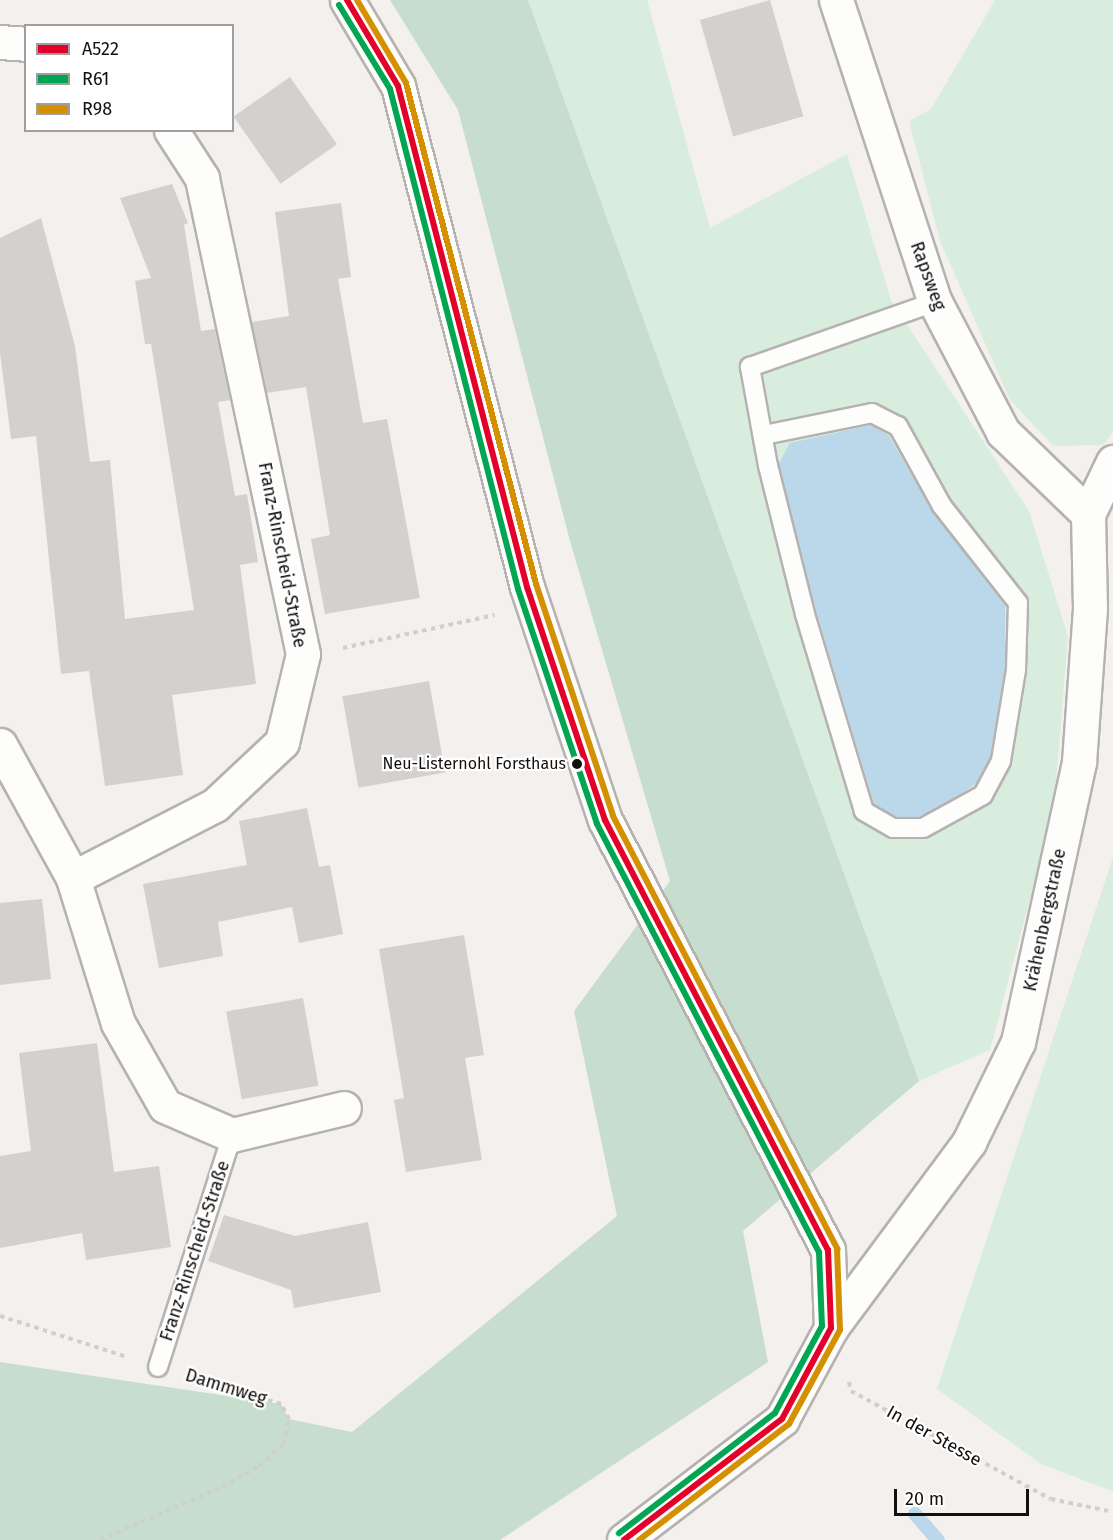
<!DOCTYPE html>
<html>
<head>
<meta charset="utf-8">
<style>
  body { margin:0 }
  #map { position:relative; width:1113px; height:1540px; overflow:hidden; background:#f4f0ee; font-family:"Fira Sans",sans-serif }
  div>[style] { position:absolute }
  .green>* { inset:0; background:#d9edde }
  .forest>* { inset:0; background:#c7ddcd }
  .water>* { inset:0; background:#bbd8ea }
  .stream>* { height:14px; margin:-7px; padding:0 7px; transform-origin:7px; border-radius:7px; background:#bbd8ea }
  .building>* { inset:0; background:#d3d0cf; transform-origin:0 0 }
  .path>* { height:4px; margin-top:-2px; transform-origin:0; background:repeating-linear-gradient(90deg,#d0cece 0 4.5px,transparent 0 9px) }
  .roads { filter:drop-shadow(2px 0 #b5b2b0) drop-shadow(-2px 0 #b5b2b0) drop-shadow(0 2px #b5b2b0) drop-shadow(0 -2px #b5b2b0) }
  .lane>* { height:18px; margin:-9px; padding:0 9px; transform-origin:9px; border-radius:9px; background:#fdfdfc }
  .street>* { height:33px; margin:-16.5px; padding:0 16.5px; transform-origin:16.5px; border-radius:16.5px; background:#fdfdfc }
  .bus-1>* { height:6px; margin:-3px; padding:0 3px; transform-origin:3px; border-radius:3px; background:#e4002b }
  .bus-2>* { height:6px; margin:-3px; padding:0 3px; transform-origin:3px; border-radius:3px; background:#00a651 }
  .bus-3>* { height:6px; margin:-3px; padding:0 3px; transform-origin:3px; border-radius:3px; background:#d59002 }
  .dots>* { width:16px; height:16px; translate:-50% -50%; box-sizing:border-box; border:3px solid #fff; border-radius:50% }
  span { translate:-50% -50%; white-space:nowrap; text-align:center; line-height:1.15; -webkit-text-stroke:4.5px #fff; paint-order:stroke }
  .bus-label { font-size:16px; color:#12100f }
  .right { translate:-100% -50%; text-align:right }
  .street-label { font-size:18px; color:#12100f }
  .legend { position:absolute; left:24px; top:24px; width:210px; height:108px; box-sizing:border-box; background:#fff; border:2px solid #a09f9f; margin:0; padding:8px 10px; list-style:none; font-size:18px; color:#12100f }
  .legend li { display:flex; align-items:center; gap:12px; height:30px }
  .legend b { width:30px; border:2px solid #a09f9f }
  .scale { position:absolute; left:894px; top:1489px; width:135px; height:27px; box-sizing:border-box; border:3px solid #12100f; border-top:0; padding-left:8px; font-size:18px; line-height:21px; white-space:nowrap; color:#12100f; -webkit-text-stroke:4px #fff; paint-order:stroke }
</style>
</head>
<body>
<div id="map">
  <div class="green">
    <i style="clip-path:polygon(528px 0,647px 0,710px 228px,847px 154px,891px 300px,1029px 511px,1068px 636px,1054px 808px,990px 1050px,919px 1081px)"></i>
    <i style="clip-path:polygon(995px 0,1113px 0,1113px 431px,1104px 445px,1053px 446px,1010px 400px,940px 241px,909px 121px,931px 109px)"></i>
    <i style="clip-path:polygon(1113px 857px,1113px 1491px,1112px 1491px,1041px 1464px,937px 1389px)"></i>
  </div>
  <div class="forest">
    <i style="clip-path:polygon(390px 0,528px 0,919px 1081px,743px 1231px,768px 1362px,500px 1540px,0 1540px,0 1362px,281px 1404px,289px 1419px,352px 1432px,617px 1216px,574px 1011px,670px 881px,570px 541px,458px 110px)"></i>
  </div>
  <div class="water">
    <i style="clip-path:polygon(871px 425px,889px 436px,930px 507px,1005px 606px,1006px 671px,994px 754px,978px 782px,945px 805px,916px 818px,888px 817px,875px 807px,805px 574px,778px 465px,790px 443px)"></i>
  </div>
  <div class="stream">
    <i style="left:915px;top:1514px;width:35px;rotate:49deg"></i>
  </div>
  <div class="building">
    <i style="left:770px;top:0;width:121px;height:73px;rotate:74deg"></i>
    <i style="left:290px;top:77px;width:82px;height:69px;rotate:55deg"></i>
    <i style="clip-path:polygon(172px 184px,188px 223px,184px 225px,201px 331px,215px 329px,230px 400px,218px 402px,235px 496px,247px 494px,258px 562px,240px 565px,256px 684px,172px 695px,183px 775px,105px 786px,89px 671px,61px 674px,36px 436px,11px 439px,0 353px,0 238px,41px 218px,75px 346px,90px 462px,110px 460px,125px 619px,194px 610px,151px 344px,145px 344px,135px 281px,151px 278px,120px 198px)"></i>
    <i style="clip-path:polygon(341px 203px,351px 277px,338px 279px,363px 423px,387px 419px,420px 598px,325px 614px,311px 539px,330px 535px,306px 387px,267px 393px,252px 322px,289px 316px,275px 212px)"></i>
    <i style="left:429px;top:681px;width:93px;height:88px;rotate:80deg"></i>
    <i style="clip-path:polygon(307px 808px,319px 867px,330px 865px,343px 934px,299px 943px,292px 907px,218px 922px,223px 956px,159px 968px,143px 884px,247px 865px,239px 821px)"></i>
    <i style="clip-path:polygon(42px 899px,51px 979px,0 985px,0 903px)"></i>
    <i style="clip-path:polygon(464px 935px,484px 1055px,465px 1058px,482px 1160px,406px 1172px,394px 1100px,404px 1098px,379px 949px)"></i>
    <i style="left:303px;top:998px;width:89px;height:78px;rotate:80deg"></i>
    <i style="clip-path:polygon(97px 1043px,114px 1172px,159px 1166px,171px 1247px,86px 1260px,82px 1233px,0 1248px,0 1156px,31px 1151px,19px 1053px)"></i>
    <i style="clip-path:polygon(224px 1215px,295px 1236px,368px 1222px,381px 1292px,294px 1308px,291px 1290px,208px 1261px)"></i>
  </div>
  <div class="path">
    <i style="left:343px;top:648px;width:155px;rotate:-12.3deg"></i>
    <i style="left:0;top:1316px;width:133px;rotate:17.9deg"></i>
    <i style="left:849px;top:1382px;width:9px;rotate:77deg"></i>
    <i style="left:851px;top:1391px;width:227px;rotate:28.4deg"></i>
    <i style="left:1051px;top:1499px;width:63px;rotate:11.8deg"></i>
    <i style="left:100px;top:1540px;width:133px;rotate:-23.5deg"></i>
    <i style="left:222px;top:1487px;width:43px;rotate:-29.6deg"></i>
    <i style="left:259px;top:1466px;width:33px;rotate:-41deg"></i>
    <i style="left:284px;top:1444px;width:25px;rotate:-79deg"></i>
    <i style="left:289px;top:1419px;width:17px;rotate:-118deg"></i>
    <i style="left:281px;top:1404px;width:96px;rotate:-163.1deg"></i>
  </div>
  <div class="roads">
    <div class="lane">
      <i style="left:764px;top:435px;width:110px;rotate:-11.5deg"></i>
      <i style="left:872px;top:413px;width:29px;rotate:27deg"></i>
      <i style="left:898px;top:426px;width:91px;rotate:61.2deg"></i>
      <i style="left:942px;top:506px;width:123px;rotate:51.9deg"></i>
      <i style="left:1018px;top:603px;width:67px;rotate:91.7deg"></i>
      <i style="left:1016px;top:670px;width:92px;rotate:99.4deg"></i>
      <i style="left:1001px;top:761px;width:38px;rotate:118deg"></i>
      <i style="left:983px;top:795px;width:68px;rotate:151.2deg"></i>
      <i style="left:923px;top:828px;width:30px;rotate:180deg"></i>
      <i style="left:893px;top:828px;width:34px;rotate:-150deg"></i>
      <i style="left:864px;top:811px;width:206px;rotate:-106.7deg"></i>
      <i style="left:805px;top:614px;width:153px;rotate:-104deg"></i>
      <i style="left:768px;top:466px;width:101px;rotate:-100.3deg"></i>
      <i style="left:750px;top:367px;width:196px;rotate:-19.4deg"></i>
      <i style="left:158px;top:1367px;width:244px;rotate:-72.3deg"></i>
    </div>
    <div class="street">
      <i style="left:347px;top:0;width:100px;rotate:59.3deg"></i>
      <i style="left:398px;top:86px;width:517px;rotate:75.56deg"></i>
      <i style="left:527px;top:587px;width:246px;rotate:71.5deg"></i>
      <i style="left:605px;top:820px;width:484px;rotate:62.6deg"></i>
      <i style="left:828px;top:1250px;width:78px;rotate:87.8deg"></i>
      <i style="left:836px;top:0;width:318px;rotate:71.9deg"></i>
      <i style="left:935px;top:302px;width:147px;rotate:62.4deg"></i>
      <i style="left:1003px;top:432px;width:118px;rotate:44deg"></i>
      <i style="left:0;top:42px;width:26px;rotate:4deg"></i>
      <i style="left:0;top:745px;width:152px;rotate:61.2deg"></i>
      <i style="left:73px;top:878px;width:152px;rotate:72.8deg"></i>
      <i style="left:118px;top:1023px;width:95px;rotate:60.5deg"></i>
      <i style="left:165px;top:1106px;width:73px;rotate:23.4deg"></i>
      <i style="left:232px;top:1135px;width:115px;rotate:-13.6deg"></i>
      <i style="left:73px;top:878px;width:160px;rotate:-27.2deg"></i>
      <i style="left:215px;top:805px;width:92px;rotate:-43.2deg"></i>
      <i style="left:282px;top:742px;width:90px;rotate:-76.6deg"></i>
      <i style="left:303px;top:654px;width:487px;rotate:-102deg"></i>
      <i style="left:202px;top:178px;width:57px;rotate:-122.9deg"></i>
      <i style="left:624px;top:1540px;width:199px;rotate:-37.4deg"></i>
      <i style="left:782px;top:1419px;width:103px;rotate:-61.7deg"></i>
      <i style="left:831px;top:1328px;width:232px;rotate:-53.4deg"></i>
      <i style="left:969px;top:1142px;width:111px;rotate:-63.9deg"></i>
      <i style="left:1018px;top:1042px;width:287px;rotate:-77.7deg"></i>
      <i style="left:1079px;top:762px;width:153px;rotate:-85.9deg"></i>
      <i style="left:1090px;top:609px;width:95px;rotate:-91.2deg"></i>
      <i style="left:1088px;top:514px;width:58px;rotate:-64.3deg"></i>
    </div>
  </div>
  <div class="bus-1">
    <i style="left:347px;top:0;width:100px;rotate:59.3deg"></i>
    <i style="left:398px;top:86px;width:517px;rotate:75.56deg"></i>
    <i style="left:527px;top:587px;width:246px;rotate:71.5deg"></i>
    <i style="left:605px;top:820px;width:484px;rotate:62.6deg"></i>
    <i style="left:828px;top:1250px;width:78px;rotate:87.8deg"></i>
    <i style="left:831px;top:1328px;width:103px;rotate:118.3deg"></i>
    <i style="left:782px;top:1419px;width:199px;rotate:142.6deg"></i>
  </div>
  <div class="bus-2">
    <i style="left:339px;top:5px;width:98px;rotate:58.7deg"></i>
    <i style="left:390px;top:89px;width:516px;rotate:75.64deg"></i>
    <i style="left:518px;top:589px;width:248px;rotate:71.4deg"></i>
    <i style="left:597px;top:824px;width:482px;rotate:62.6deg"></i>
    <i style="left:819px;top:1252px;width:74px;rotate:87.7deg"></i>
    <i style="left:822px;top:1326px;width:99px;rotate:118.4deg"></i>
    <i style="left:775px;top:1413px;width:197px;rotate:142.4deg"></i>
  </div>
  <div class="bus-3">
    <i style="left:357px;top:0;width:96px;rotate:59.4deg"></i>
    <i style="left:406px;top:83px;width:518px;rotate:75.45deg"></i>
    <i style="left:536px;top:584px;width:244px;rotate:71.6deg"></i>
    <i style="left:613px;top:816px;width:488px;rotate:62.6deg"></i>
    <i style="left:837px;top:1249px;width:81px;rotate:87.9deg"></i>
    <i style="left:840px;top:1330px;width:107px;rotate:118.5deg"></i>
    <i style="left:789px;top:1424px;width:190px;rotate:142.3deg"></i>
  </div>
  <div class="dots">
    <i style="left:577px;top:764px;background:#12100f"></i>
  </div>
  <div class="bus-label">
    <span class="right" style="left:566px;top:764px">Neu-Listernohl Forsthaus</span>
  </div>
  <div class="street-label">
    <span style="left:928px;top:276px;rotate:70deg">Rapsweg</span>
    <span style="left:282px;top:555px;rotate:79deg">Franz-Rinscheid-Straße</span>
    <span style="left:1045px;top:920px;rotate:-78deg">Krähenbergstraße</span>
    <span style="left:195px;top:1251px;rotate:-72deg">Franz-Rinscheid-Straße</span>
    <span style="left:226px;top:1387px;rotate:17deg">Dammweg</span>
    <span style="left:934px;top:1436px;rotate:29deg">In der Stesse</span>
  </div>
  <ul class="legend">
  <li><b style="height:8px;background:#e4002b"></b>A522</li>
  <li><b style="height:8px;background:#00a651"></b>R61</li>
  <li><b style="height:8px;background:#d59002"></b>R98</li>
  </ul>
  <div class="scale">20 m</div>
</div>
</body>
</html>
